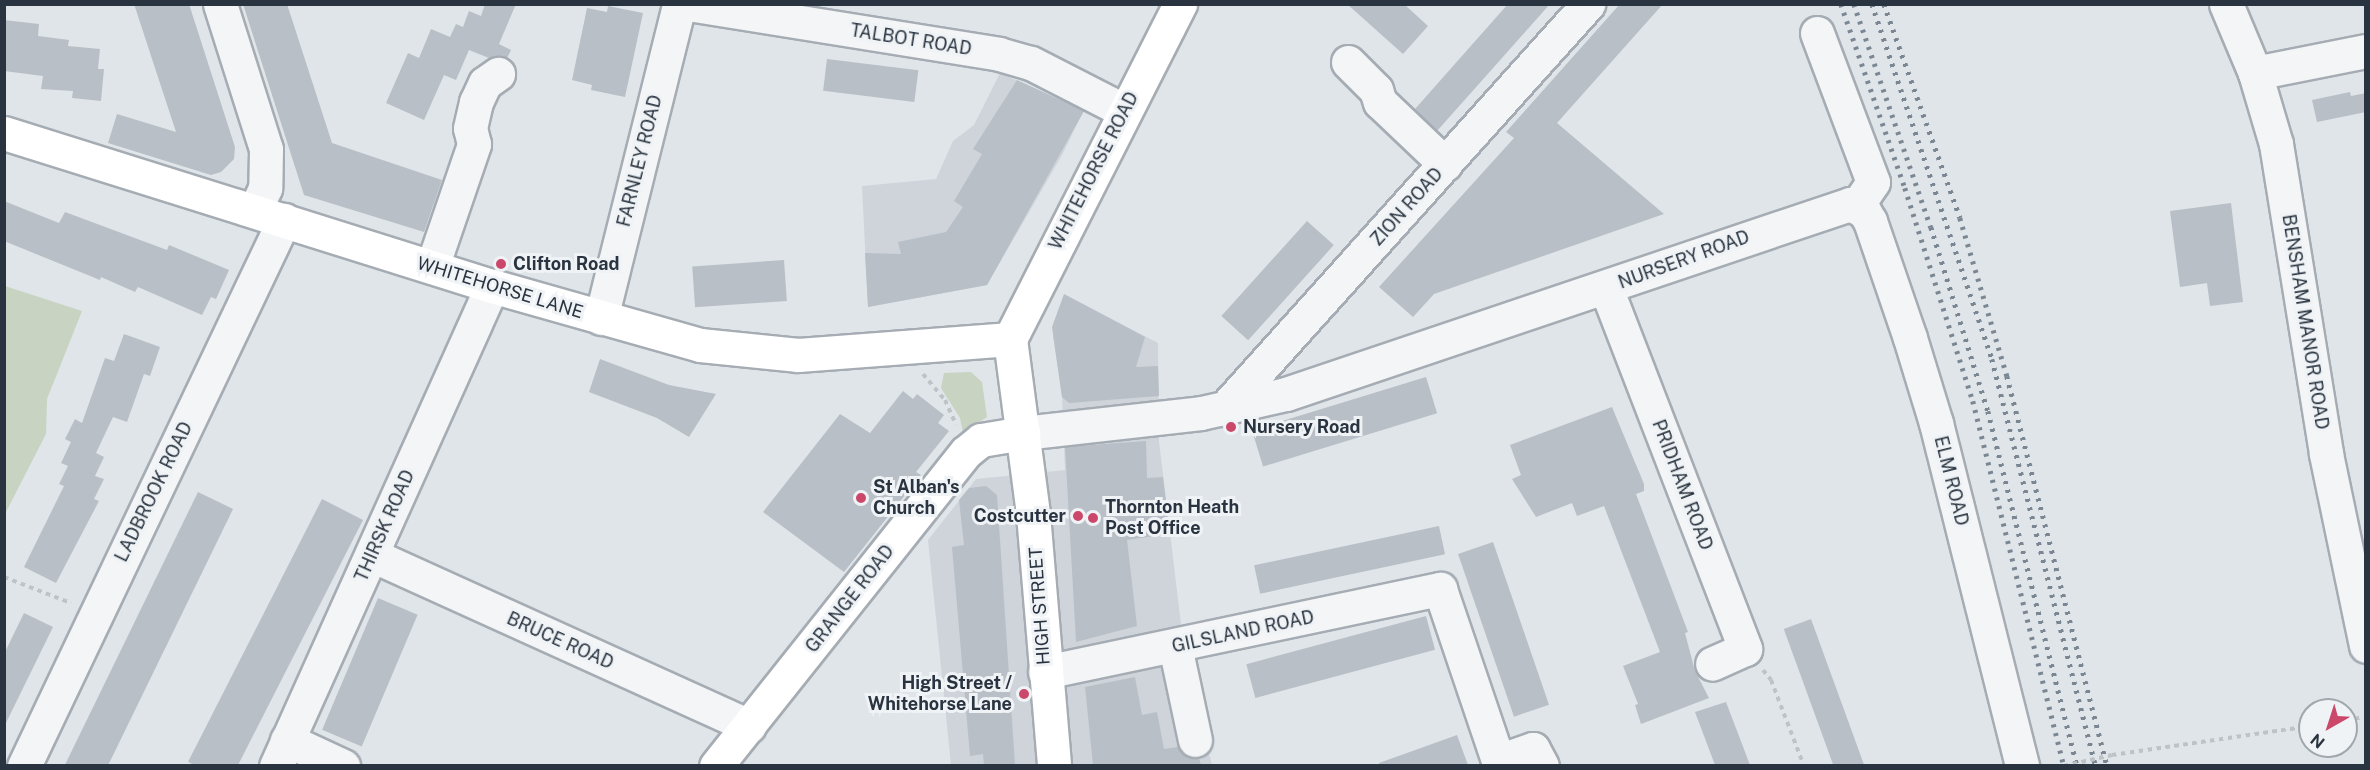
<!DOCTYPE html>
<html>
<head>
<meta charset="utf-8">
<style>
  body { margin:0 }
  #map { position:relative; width:2370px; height:770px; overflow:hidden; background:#e0e5e9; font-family:"Public Sans",sans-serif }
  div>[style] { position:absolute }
  .built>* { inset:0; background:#cfd4db }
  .green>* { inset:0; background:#c8d3c2 }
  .building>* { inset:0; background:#b8bfc6; transform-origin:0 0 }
  .path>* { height:4px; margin-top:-2px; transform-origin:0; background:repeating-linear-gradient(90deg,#bec3c7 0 4.5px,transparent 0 9px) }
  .roads { filter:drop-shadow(2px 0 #a5acb3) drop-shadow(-2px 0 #a5acb3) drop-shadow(0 2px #a5acb3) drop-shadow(0 -2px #a5acb3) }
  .minor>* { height:33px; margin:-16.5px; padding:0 16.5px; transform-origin:16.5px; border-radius:16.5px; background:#f3f5f7 }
  .major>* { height:33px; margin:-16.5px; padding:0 16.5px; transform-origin:16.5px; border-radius:16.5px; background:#fff }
  .rail>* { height:4.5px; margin-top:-2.25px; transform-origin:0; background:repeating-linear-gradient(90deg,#7a8692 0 3px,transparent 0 9px) }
  .path-bridge>* { height:4px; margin-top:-2px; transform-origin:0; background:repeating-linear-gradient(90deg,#bec3c7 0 4.5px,transparent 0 9px) }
  .dots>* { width:16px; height:16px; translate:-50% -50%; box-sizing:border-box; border:3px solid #f0f3f6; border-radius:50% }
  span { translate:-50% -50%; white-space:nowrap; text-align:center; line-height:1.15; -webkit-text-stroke:6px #f0f3f6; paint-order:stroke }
  .street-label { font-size:18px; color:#293440 }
  .poi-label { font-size:18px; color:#293440; font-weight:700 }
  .left { translate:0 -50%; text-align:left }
  .right { translate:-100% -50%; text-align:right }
  .frame { position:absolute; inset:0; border:6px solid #293440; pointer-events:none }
  .north { position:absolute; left:2298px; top:698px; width:60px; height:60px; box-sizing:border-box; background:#f0f3f6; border:2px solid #a0a7ad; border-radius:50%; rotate:219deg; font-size:16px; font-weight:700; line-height:24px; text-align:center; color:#293440 }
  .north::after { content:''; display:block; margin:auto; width:21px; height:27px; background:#cb486b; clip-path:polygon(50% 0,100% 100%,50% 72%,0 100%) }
</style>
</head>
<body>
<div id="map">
  <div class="built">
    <i style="clip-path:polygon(1000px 73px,1084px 110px,1062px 155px,987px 285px,868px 307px,862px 186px,936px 179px,953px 141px,974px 125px)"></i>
    <i style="clip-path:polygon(1064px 294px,1158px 343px,1159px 441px,1186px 666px,1212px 765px,951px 765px,928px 540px,976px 479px,1065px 470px,1062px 397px,1053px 336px)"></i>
  </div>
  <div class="green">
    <i style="clip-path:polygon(5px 286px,82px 311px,47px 399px,46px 434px,5px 514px)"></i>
    <i style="clip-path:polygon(971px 372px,982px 382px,987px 417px,963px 433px,960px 418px,941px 388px,944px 373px)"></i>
  </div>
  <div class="building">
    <i style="clip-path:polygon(134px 4px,189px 4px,235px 147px,234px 159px,221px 172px,211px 175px,108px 143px,117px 114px,176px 132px)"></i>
    <i style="clip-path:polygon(243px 4px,287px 4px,332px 143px,442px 180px,424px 232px,304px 195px)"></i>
    <i style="clip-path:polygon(485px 4px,516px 4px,499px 44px,511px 50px,507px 58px,489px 58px,469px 50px,456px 80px,444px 75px,424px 120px,386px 103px,408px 53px,419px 58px,431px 29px,450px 37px,456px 24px,463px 27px,469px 11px,481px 16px)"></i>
    <i style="clip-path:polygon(1347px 4px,1404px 4px,1428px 26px,1403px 54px)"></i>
    <i style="clip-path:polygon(1508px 4px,1550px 4px,1437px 131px,1415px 109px)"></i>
    <i style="clip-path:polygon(1620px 4px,1663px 4px,1557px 123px,1664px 214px,1434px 294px,1413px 317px,1379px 287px,1514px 138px,1506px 132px)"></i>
    <i style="clip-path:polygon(608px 6px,643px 13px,625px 97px,591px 90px,592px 85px,572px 80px,587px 8px,607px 12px)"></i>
    <i style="clip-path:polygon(4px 20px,39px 24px,38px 36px,69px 40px,68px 46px,100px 49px,98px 69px,104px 69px,101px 101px,72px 98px,73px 91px,41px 89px,43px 76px,4px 71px)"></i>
    <i style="left:827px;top:59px;width:92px;height:32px;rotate:7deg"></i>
    <i style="clip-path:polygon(1017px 80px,1084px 111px,987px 285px,868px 307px,865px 253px,901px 254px,898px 242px,946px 232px,963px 207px,954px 201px,982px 154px,973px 149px)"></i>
    <i style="clip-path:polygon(2350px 92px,2351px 96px,2366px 93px,2366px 112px,2317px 122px,2312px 100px)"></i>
    <i style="clip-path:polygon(4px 201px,59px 223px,65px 212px,167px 250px,169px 245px,229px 270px,216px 299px,211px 297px,202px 315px,138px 287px,135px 292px,101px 277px,100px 280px,4px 241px)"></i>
    <i style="clip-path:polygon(2231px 203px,2243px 302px,2210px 306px,2207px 283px,2180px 287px,2170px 211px)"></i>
    <i style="left:1307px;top:221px;width:36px;height:128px;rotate:42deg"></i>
    <i style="left:784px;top:260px;width:41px;height:92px;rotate:86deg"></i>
    <i style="clip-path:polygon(1064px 294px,1145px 337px,1136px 367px,1158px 366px,1159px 396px,1069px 403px,1062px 397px,1052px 327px)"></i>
    <i style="clip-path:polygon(124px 334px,160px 347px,150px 376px,144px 374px,127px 422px,113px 417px,96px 453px,104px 457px,95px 476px,104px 479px,94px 499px,99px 501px,56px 583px,24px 567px,64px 486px,59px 484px,68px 466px,61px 463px,71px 442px,65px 439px,75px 419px,82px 423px,105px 358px,114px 361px)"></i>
    <i style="clip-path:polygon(600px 359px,669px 385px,716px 394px,689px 437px,657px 418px,589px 392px)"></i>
    <i style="left:1426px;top:377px;width:38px;height:182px;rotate:73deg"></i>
    <i style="clip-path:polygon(903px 391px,913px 399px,917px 394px,944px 415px,938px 423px,949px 431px,916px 472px,921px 475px,844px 572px,763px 512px,840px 414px,870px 433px)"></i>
    <i style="clip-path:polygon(1612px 407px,1644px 484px,1644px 491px,1636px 494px,1688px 632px,1685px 633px,1695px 671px,1709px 698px,1641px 724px,1635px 705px,1638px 704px,1623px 666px,1660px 652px,1604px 506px,1577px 516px,1572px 503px,1536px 517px,1512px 479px,1521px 475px,1510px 445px)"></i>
    <i style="clip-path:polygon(1146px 441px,1147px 478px,1163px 477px,1170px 534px,1127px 540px,1137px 626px,1076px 642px,1065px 447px)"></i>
    <i style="clip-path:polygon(986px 486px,997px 495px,1015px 765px,984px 765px,983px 754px,970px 756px,952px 547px,964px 545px,959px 500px,969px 488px)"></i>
    <i style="left:198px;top:492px;width:39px;height:304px;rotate:26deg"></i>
    <i style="left:322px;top:499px;width:46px;height:295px;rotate:27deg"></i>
    <i style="left:1439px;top:526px;width:29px;height:189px;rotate:78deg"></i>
    <i style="left:1493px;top:542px;width:172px;height:37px;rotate:71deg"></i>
    <i style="left:378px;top:598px;width:43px;height:143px;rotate:23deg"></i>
    <i style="clip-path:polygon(24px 613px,53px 627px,4px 727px,4px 654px)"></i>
    <i style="left:1426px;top:616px;width:35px;height:186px;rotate:75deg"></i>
    <i style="left:1811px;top:619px;width:155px;height:29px;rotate:70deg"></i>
    <i style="clip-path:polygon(1135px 677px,1142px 715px,1157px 712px,1164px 749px,1178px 747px,1189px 758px,1199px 758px,1201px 765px,1093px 765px,1085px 687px)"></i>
    <i style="clip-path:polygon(1726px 702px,1750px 765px,1715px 765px,1695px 712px)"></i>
    <i style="clip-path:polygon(1457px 735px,1468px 765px,1379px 765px,1379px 763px)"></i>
  </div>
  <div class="path">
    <i style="left:923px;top:374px;width:34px;rotate:50deg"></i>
    <i style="left:945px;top:400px;width:27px;rotate:66deg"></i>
    <i style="left:4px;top:577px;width:72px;rotate:21.2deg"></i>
    <i style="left:1763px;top:670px;width:13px;rotate:51deg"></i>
    <i style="left:1771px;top:680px;width:92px;rotate:69deg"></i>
    <i style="left:2346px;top:720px;width:20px;rotate:-9deg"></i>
    <i style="left:2112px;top:755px;width:200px;rotate:-8.3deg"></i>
  </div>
  <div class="roads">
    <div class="minor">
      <i style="left:220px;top:4px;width:152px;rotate:72.4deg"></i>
      <i style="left:266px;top:149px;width:39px;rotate:91deg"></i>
      <i style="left:265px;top:188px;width:24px;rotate:114deg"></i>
      <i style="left:688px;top:4px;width:315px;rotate:9.1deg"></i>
      <i style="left:999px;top:54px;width:33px;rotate:16deg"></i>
      <i style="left:1031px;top:63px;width:103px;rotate:27.1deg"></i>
      <i style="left:2226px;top:4px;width:75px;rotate:67.2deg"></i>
      <i style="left:2255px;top:73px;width:74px;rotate:73.5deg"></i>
      <i style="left:2276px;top:144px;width:314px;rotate:80.8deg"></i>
      <i style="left:2326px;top:454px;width:196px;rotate:78.2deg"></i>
      <i style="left:1817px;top:33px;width:159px;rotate:69.4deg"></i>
      <i style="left:1873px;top:182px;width:29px;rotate:124deg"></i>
      <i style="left:1348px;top:62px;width:40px;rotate:45deg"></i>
      <i style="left:1376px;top:90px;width:13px;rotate:72deg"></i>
      <i style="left:1380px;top:102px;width:90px;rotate:43.6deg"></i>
      <i style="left:2255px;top:73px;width:113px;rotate:-11.2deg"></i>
      <i style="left:432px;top:267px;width:130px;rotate:-71.1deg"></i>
      <i style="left:474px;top:144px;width:16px;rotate:-104deg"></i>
      <i style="left:470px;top:128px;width:27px;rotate:-77deg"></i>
      <i style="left:476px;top:102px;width:21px;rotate:-65deg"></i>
      <i style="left:485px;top:83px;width:16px;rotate:-35deg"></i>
      <i style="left:1606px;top:288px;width:387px;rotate:68.9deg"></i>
      <i style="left:1745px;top:649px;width:36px;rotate:156deg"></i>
      <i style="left:601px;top:318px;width:324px;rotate:-76deg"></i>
      <i style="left:1224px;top:409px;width:545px;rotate:-48.05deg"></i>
      <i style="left:1023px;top:433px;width:179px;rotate:-6.4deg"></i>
      <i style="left:1201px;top:413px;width:87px;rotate:-12.6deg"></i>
      <i style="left:1286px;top:394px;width:595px;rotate:-18.62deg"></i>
      <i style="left:1850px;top:204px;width:16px;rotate:27deg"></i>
      <i style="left:1864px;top:211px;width:12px;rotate:59deg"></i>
      <i style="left:1870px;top:221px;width:124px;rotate:71.1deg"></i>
      <i style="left:1910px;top:338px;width:89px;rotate:73deg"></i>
      <i style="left:1936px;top:423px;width:354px;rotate:75.9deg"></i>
      <i style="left:372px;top:555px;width:414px;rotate:24.4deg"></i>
      <i style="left:1175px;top:646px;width:96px;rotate:78deg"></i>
      <i style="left:1045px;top:672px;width:404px;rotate:-11.9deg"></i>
      <i style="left:1440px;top:589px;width:187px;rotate:71.3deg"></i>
      <i style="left:287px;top:740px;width:62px;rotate:24.9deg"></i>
      <i style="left:1498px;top:761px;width:37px;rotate:-19deg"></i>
      <i style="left:1533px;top:749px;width:19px;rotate:62deg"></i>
      <i style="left:24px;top:766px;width:605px;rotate:-64.54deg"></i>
      <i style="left:276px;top:766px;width:526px;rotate:-65.77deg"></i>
    </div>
    <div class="major">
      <i style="left:4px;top:133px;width:511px;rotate:17.41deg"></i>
      <i style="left:492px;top:286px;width:216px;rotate:15.8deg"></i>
      <i style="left:700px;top:345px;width:99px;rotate:5.8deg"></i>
      <i style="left:798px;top:355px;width:213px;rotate:-4.3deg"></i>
      <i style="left:1010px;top:339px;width:177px;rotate:82.5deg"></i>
      <i style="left:1033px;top:514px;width:253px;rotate:85.2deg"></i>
      <i style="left:1010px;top:339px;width:376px;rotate:-63.1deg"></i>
      <i style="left:716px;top:766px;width:401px;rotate:-51.5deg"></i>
      <i style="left:966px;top:452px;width:19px;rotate:-39deg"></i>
      <i style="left:981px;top:440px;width:43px;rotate:-9.5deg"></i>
    </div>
  </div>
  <div class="rail">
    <i style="left:1841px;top:4px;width:195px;rotate:70.8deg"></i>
    <i style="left:1905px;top:188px;width:224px;rotate:72.3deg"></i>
    <i style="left:1973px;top:401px;width:376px;rotate:76deg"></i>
    <i style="left:1854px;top:4px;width:236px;rotate:71deg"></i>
    <i style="left:1931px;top:227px;width:193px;rotate:72.8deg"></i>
    <i style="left:1988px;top:411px;width:366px;rotate:75.9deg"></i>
    <i style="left:1872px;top:4px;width:375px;rotate:71.3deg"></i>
    <i style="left:1992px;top:359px;width:420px;rotate:75.7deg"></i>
    <i style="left:1884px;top:4px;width:227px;rotate:70.4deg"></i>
    <i style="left:1960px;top:218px;width:165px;rotate:73.4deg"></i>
    <i style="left:2007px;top:376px;width:403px;rotate:75.6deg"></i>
  </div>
  <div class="path-bridge">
    <i style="left:2064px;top:766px;width:49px;rotate:-12.9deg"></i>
  </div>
  <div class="dots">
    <i style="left:501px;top:264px;background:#cb486b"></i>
    <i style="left:1231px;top:427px;background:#cb486b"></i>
    <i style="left:861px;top:498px;background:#cb486b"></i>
    <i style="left:1078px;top:516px;background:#cb486b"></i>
    <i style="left:1093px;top:518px;background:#cb486b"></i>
    <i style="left:1024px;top:694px;background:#cb486b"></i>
  </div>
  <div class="street-label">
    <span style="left:911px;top:40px;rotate:9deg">TALBOT ROAD</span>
    <span style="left:640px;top:161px;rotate:-76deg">FARNLEY ROAD</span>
    <span style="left:1094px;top:171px;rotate:-63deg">WHITEHORSE ROAD</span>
    <span style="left:1407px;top:207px;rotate:-48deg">ZION ROAD</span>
    <span style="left:1684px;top:260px;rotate:-20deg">NURSERY ROAD</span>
    <span style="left:500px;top:288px;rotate:17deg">WHITEHORSE LANE</span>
    <span style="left:2305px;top:322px;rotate:81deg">BENSHAM MANOR ROAD</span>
    <span style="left:1951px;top:481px;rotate:76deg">ELM ROAD</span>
    <span style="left:1682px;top:485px;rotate:69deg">PRIDHAM ROAD</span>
    <span style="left:154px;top:492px;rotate:-64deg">LADBROOK ROAD</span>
    <span style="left:385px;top:526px;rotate:-66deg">THIRSK ROAD</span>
    <span style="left:850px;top:599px;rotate:-52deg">GRANGE ROAD</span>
    <span style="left:1040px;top:606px;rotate:-94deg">HIGH STREET</span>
    <span style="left:1243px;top:632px;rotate:-12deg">GILSLAND ROAD</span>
    <span style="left:560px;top:641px;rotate:24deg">BRUCE ROAD</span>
  </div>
  <div class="poi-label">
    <span class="left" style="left:513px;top:264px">Clifton Road</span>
    <span class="left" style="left:1243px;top:427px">Nursery Road</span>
    <span class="left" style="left:873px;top:498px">St Alban's<br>Church</span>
    <span class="left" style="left:1105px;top:518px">Thornton Heath<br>Post Office</span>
    <span class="right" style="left:1066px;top:516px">Costcutter</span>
    <span class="right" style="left:1012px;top:694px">High Street /<br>Whitehorse Lane</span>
  </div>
  <div class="frame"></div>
  <div class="north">N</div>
</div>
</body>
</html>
